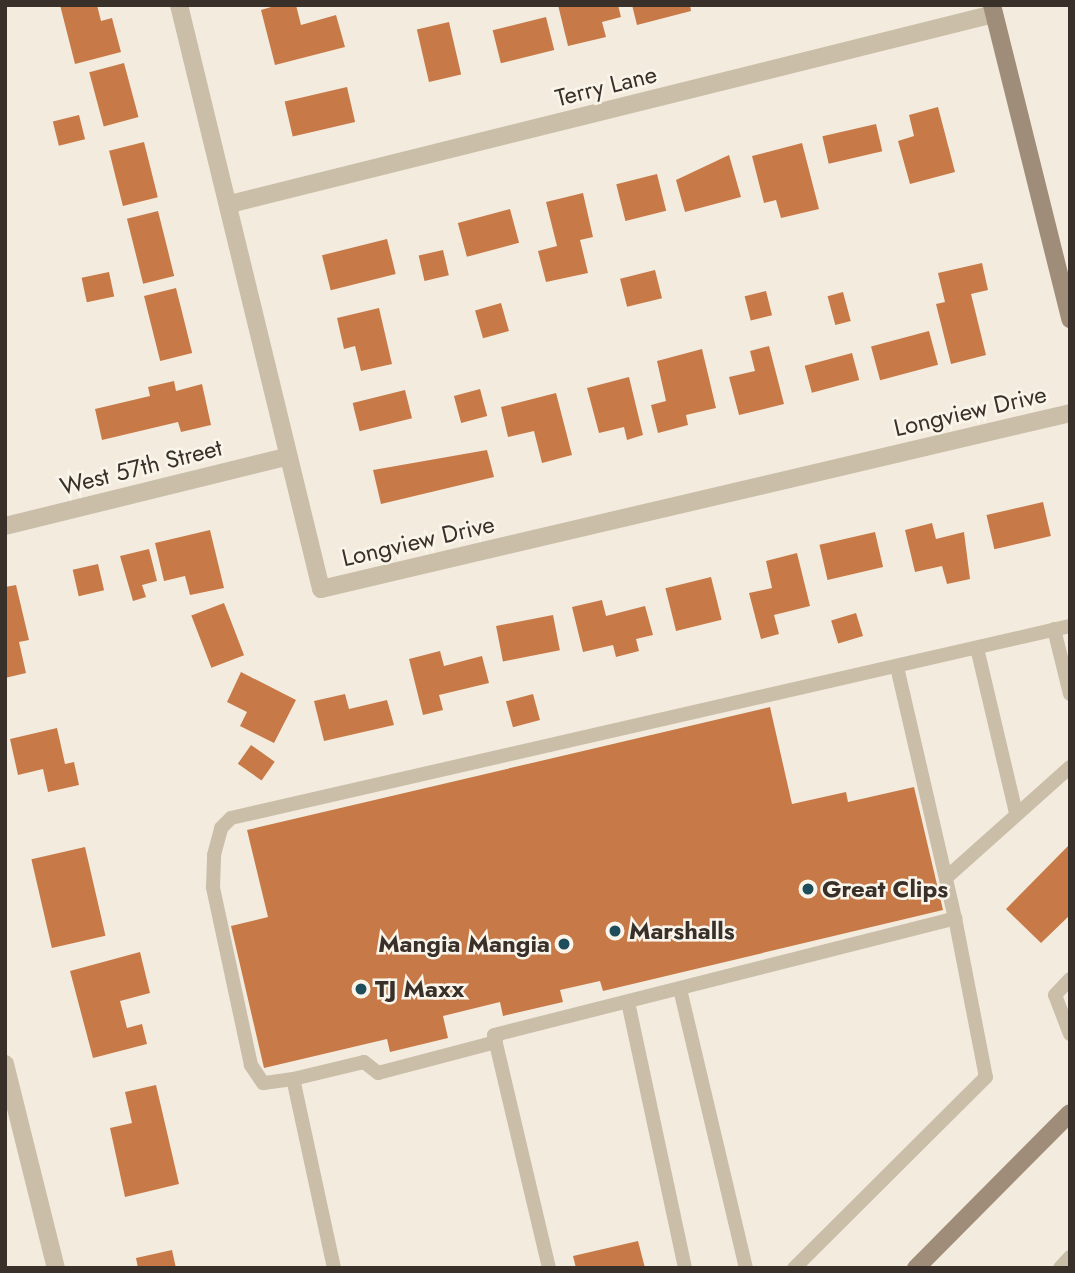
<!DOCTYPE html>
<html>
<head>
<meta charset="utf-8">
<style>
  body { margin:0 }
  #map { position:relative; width:1075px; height:1273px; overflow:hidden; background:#f3ecde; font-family:Jost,sans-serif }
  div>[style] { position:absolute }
  .building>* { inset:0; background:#c77a47; transform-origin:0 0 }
  .lane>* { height:14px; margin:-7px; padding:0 7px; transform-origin:7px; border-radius:7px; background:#cbbea9 }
  .street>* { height:18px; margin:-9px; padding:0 9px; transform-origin:9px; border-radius:9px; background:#cbbea9 }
  .secondary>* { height:18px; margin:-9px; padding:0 9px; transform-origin:9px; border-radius:9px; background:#9f8d7a }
  .dots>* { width:19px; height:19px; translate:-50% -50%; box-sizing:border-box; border:4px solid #faf5ea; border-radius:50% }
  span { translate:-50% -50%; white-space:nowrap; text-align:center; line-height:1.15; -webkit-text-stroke:5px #faf5ea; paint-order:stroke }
  .street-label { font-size:24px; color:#383029 }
  .poi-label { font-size:24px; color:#383029; font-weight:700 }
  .left { translate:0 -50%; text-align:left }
  .right { translate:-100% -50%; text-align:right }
  .frame { position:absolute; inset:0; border:7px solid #383029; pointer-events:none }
</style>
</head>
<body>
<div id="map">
  <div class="building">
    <i style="clip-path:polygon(60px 5px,97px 5px,101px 21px,112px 18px,121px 52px,75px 64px)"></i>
    <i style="clip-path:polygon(278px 5px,296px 5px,301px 25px,336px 15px,345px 47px,275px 65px,261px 10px)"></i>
    <i style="clip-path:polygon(558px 5px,618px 5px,621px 17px,602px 22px,606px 37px,568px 46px)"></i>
    <i style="clip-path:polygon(632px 5px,690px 5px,691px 11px,637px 25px)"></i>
    <i style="left:546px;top:17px;width:34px;height:55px;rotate:76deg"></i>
    <i style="left:449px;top:22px;width:54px;height:33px;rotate:77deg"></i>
    <i style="left:124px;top:63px;width:56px;height:36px;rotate:75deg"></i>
    <i style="left:347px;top:87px;width:36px;height:64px;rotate:77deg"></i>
    <i style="clip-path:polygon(938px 107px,955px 172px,910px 184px,898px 141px,914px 136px,909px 115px)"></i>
    <i style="left:79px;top:115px;width:25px;height:27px;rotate:76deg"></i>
    <i style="left:876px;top:124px;width:28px;height:55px;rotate:77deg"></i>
    <i style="left:144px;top:142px;width:57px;height:36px;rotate:76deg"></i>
    <i style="clip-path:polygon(802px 143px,819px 209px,781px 218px,776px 200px,764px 203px,752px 156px)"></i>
    <i style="clip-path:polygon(729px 155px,741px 197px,685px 212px,676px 180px)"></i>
    <i style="left:657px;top:174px;width:38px;height:42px;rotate:76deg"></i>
    <i style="clip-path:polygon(583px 193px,593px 237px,580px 240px,588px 273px,546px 282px,538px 251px,557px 246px,546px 202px)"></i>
    <i style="left:510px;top:209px;width:35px;height:54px;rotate:75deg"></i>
    <i style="left:158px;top:211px;width:67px;height:32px;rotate:76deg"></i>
    <i style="left:387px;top:239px;width:36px;height:67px;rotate:76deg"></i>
    <i style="left:443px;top:250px;width:26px;height:25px;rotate:77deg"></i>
    <i style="clip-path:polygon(982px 263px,988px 290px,971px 294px,986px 355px,951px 364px,936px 304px,945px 302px,938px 273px)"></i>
    <i style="left:655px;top:270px;width:29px;height:36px;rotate:76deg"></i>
    <i style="left:109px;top:272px;width:25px;height:28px;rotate:78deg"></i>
    <i style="left:176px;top:288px;width:67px;height:33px;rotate:76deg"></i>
    <i style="left:766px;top:291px;width:25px;height:22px;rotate:76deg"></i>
    <i style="left:843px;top:292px;width:30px;height:16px;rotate:75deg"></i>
    <i style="left:501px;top:303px;width:29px;height:27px;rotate:74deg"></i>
    <i style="clip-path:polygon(379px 308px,392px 364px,361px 371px,355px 346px,344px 349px,337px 318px)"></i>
    <i style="left:929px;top:331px;width:35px;height:60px;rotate:75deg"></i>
    <i style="clip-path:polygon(769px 346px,784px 404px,739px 415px,729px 377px,755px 371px,750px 351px)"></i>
    <i style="clip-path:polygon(702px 349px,716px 408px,686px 415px,688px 425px,658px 433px,651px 405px,666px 401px,657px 361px)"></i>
    <i style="left:852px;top:353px;width:28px;height:49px;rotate:75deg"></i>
    <i style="clip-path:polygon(629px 377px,643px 435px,627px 440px,624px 427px,599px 433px,587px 388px)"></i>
    <i style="clip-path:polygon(174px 381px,176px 391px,202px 384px,211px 425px,181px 432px,178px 422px,102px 440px,95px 409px,150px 396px,148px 387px)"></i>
    <i style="left:480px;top:389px;width:28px;height:27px;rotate:75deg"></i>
    <i style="left:405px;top:390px;width:29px;height:54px;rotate:76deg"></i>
    <i style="clip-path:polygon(556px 393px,572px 455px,542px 463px,534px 431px,508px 437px,501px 407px)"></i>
    <i style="clip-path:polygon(487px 450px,494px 477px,381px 504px,373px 470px)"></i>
    <i style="left:1043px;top:502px;width:35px;height:58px;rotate:77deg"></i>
    <i style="clip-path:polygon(932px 523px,936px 539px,964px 532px,970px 579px,947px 584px,942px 566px,915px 572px,905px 530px)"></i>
    <i style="clip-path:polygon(210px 530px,224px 588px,190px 595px,185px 576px,164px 581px,155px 543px)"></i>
    <i style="left:875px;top:532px;width:36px;height:57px;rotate:77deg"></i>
    <i style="clip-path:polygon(149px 549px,157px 581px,142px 585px,146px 597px,133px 601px,120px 556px)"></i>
    <i style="clip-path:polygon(797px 553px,810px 606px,774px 615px,779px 634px,761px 639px,749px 593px,772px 588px,766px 561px)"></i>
    <i style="left:98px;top:564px;width:27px;height:26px;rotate:77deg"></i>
    <i style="left:711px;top:577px;width:44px;height:47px;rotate:76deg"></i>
    <i style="clip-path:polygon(16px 585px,29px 640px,19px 642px,26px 673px,5px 678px,5px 587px)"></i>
    <i style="clip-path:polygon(602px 600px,606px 616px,645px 606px,653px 635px,636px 639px,639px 651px,616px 657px,613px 645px,583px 652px,572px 607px)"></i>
    <i style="left:224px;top:603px;width:56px;height:35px;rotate:69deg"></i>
    <i style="left:856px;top:613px;width:24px;height:26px;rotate:73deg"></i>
    <i style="left:553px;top:615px;width:36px;height:58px;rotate:79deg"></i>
    <i style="clip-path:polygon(440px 651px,444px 666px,482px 656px,489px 683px,439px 695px,443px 710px,423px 715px,409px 659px)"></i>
    <i style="clip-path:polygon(241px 672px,296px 700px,274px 743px,240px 726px,247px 712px,227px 702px)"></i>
    <i style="clip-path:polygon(345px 694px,349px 709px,387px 700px,394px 725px,324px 741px,314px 701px)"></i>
    <i style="left:533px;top:694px;width:27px;height:28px;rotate:75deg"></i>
    <i style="clip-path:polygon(770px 707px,792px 804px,846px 792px,848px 802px,914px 787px,943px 910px,603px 991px,600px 981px,560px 990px,563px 1002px,503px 1016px,500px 1002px,443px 1016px,448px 1038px,390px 1052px,387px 1039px,264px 1068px,231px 926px,268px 917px,247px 830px)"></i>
    <i style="clip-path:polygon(57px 728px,65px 764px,74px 762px,79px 785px,48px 792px,43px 769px,18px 775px,10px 739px)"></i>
    <i style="left:251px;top:745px;width:29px;height:23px;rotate:35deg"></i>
    <i style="clip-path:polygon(1070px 844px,1070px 915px,1041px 943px,1006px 909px)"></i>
    <i style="left:85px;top:847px;width:91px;height:55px;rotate:77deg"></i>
    <i style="clip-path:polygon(140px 952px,150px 993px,120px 1001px,127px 1028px,142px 1024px,147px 1044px,93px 1058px,70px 971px)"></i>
    <i style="clip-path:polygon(156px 1085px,179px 1184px,125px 1197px,110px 1128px,132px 1123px,125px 1092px)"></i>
    <i style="clip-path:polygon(638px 1241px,645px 1268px,576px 1268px,573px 1256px)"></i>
    <i style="clip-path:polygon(172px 1250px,176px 1268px,138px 1268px,136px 1258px)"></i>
  </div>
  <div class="lane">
    <i style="left:1054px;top:629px;width:67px;rotate:76.2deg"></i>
    <i style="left:977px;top:648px;width:170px;rotate:76.7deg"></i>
    <i style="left:897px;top:667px;width:258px;rotate:77deg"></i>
    <i style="left:947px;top:877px;width:165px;rotate:-41.8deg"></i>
    <i style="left:1070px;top:979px;width:22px;rotate:133deg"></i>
    <i style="left:1055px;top:995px;width:42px;rotate:69deg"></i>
    <i style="left:680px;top:989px;width:287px;rotate:76.7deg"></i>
    <i style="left:628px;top:1002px;width:272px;rotate:77.9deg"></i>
    <i style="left:293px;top:1079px;width:30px;rotate:172deg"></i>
    <i style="left:263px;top:1083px;width:22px;rotate:-124deg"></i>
    <i style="left:251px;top:1065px;width:182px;rotate:-102.1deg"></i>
    <i style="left:213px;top:887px;width:32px;rotate:-88deg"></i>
    <i style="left:214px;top:855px;width:28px;rotate:-75deg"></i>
    <i style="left:221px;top:828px;width:14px;rotate:-45deg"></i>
    <i style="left:231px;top:818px;width:861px;rotate:-12.89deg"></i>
    <i style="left:334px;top:1268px;width:193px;rotate:-102.2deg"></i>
    <i style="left:293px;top:1079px;width:73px;rotate:-13.5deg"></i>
    <i style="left:364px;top:1062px;width:18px;rotate:38deg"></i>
    <i style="left:378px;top:1073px;width:122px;rotate:-14.7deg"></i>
    <i style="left:549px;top:1268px;width:239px;rotate:-103.3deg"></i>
    <i style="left:494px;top:1035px;width:476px;rotate:-14.2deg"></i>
    <i style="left:955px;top:918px;width:162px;rotate:79deg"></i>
    <i style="left:986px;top:1077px;width:271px;rotate:135.1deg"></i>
    <i style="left:1060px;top:1268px;width:15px;rotate:-48deg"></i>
  </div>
  <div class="street">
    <i style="left:179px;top:5px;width:601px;rotate:76.33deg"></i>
    <i style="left:321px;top:589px;width:769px;rotate:-13.22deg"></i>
    <i style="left:230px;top:204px;width:787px;rotate:-13.97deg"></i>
    <i style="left:5px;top:526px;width:292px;rotate:-13.8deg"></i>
    <i style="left:5px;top:1064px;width:210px;rotate:76deg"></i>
  </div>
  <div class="secondary">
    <i style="left:992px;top:5px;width:324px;rotate:76deg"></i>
    <i style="left:916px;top:1268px;width:218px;rotate:-45.2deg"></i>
  </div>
  <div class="dots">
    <i style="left:808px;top:889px;background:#1e4d5b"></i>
    <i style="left:615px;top:931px;background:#1e4d5b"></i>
    <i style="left:564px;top:944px;background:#1e4d5b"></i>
    <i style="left:361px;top:989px;background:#1e4d5b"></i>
  </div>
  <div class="street-label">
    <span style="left:606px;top:86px;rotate:-14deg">Terry Lane</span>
    <span style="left:970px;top:411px;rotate:-13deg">Longview Drive</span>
    <span style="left:141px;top:467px;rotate:-14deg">West 57th Street</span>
    <span style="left:418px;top:541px;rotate:-13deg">Longview Drive</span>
  </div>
  <div class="poi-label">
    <span class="left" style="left:822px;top:889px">Great Clips</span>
    <span class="left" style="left:629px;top:931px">Marshalls</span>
    <span class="right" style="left:550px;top:944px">Mangia Mangia</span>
    <span class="left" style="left:375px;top:989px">TJ Maxx</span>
  </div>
  <div class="frame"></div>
</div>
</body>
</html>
